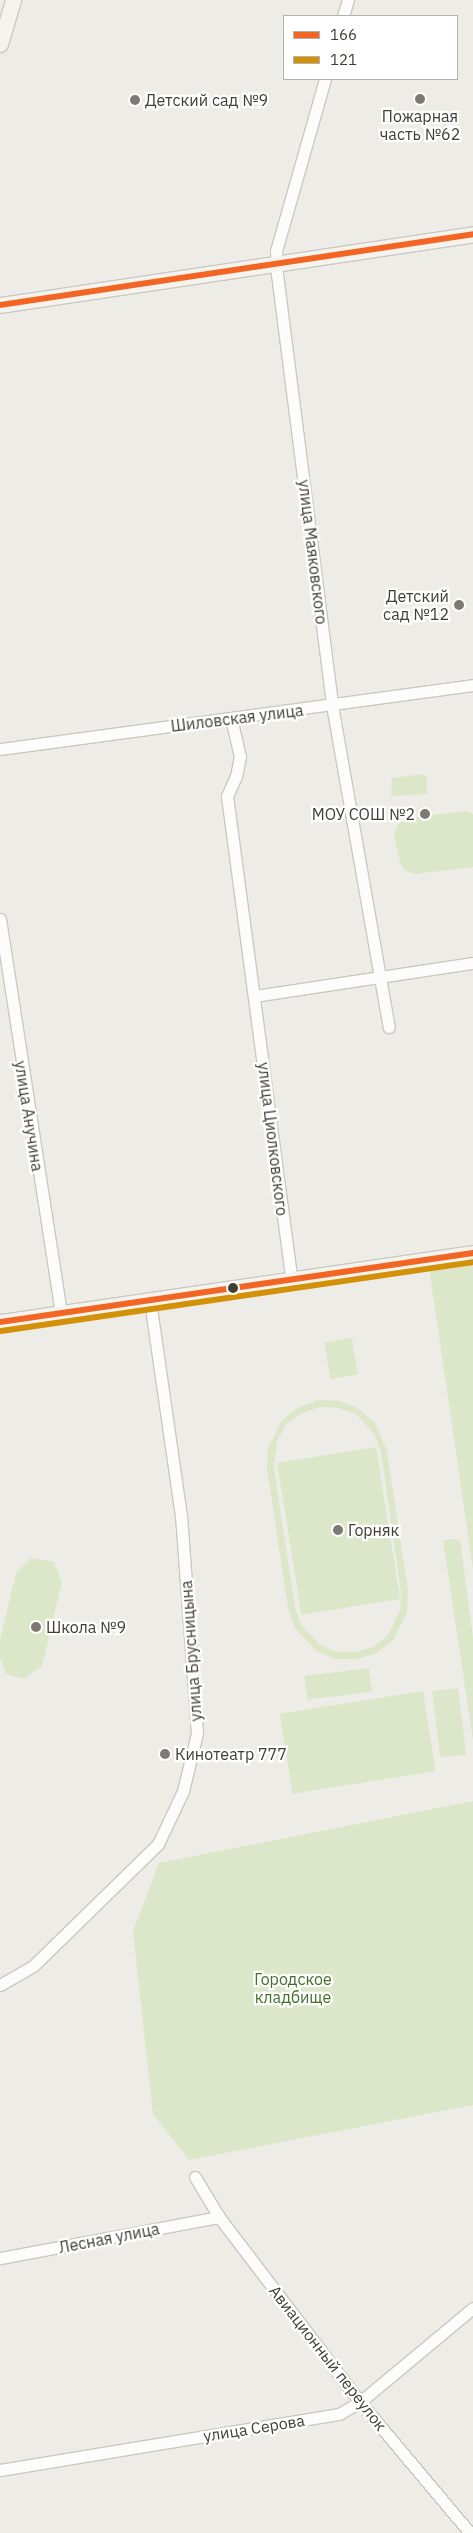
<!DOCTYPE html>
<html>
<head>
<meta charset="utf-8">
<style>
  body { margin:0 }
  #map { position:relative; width:473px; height:2533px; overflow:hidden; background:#eeece7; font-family:"IBM Plex Sans",sans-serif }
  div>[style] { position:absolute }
  .green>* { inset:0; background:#dbe7c8; transform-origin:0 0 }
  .roads { filter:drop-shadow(1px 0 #cac8c3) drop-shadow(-1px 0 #cac8c3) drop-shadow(0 1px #cac8c3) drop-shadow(0 -1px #cac8c3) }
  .street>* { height:11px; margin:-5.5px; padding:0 5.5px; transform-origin:5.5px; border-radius:5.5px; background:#fcfcfb }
  .secondary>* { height:15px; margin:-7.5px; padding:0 7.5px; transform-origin:7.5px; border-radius:7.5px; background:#f5f3ed }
  .bus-1>* { height:6px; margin:-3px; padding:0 3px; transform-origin:3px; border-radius:3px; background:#f26522 }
  .bus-2>* { height:6px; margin:-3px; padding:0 3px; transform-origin:3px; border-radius:3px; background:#d3910a }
  .dots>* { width:14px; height:14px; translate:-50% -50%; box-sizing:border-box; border:2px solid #fff; border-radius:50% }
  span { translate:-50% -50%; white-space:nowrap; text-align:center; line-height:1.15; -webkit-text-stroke:4.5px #fff; paint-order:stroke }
  .poi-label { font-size:16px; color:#423d34 }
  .left { translate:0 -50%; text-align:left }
  .right { translate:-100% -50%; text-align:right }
  .street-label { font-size:16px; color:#423d34 }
  .park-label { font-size:16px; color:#466f2c }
  .legend { position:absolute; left:283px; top:15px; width:175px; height:65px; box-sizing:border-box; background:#fff; border:1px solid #b3b1ae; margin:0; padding:6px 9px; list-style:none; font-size:15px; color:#423d34 }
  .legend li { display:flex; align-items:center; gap:10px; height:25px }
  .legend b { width:25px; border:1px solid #b3b1ae }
</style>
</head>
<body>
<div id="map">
  <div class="green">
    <i style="clip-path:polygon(424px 774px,427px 777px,427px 794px,391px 796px,392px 778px)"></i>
    <i style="clip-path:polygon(465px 811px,473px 814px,473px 867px,415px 874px,405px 871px,400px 863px,394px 834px,398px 824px,407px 818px)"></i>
    <i style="clip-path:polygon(473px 1262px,473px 1569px,429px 1267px)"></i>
    <i style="left:352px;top:1338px;width:37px;height:28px;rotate:81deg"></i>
    <i style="clip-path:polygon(evenodd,319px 1400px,340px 1401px,359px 1409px,375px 1423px,387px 1451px,408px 1591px,407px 1612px,393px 1640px,377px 1653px,357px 1659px,336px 1659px,316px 1651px,295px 1628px,288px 1608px,267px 1468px,268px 1448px,282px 1420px,299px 1407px,319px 1400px,320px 1407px,338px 1408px,356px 1414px,375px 1435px,381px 1452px,401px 1592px,400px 1610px,388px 1635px,373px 1647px,356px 1652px,337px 1652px,320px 1645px,301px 1625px,295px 1607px,274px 1468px,277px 1440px,287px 1424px,302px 1413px,320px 1407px)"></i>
    <i style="left:376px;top:1447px;width:154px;height:100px;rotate:81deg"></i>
    <i style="clip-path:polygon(460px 1539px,473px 1638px,473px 1740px,443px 1540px)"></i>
    <i style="clip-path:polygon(31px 1558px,54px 1562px,62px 1582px,42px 1666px,24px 1679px,6px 1674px,0 1657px,0 1640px,16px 1573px)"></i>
    <i style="left:369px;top:1668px;width:24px;height:65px;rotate:83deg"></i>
    <i style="left:458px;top:1688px;width:67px;height:26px;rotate:83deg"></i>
    <i style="left:423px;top:1691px;width:81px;height:145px;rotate:81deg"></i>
    <i style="clip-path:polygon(473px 1801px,473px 2105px,189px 2160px,153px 2114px,133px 1931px,159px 1863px)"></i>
  </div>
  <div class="roads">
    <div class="street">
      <i style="left:343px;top:16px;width:17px;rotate:-73deg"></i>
      <i style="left:325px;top:79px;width:179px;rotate:105.9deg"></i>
      <i style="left:276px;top:251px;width:23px;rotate:88deg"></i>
      <i style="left:277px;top:274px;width:434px;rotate:82.7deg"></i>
      <i style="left:332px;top:705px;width:327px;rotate:80deg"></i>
      <i style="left:231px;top:718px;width:39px;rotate:77deg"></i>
      <i style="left:240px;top:756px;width:20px;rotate:101deg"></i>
      <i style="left:236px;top:776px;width:22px;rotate:114deg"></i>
      <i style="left:227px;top:796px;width:490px;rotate:82.4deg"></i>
      <i style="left:0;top:749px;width:477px;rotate:-7.7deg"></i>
      <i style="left:0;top:919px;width:400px;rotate:81.2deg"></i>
      <i style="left:254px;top:996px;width:221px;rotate:-8.6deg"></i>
      <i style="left:0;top:1985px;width:38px;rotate:-30deg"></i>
      <i style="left:33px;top:1966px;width:175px;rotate:-44.3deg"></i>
      <i style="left:158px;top:1844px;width:59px;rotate:-64.7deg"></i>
      <i style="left:183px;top:1791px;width:60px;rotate:-76.4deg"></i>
      <i style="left:197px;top:1733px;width:218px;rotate:-94.2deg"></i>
      <i style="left:181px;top:1516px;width:217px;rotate:-98.2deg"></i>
      <i style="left:195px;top:2177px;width:47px;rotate:59deg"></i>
      <i style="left:219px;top:2217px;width:233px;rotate:52.7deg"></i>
      <i style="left:360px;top:2402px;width:171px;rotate:50deg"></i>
      <i style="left:0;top:2258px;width:223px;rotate:-10.6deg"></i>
      <i style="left:0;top:2470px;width:344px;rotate:-9.4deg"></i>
      <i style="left:339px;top:2414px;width:24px;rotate:-30deg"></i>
      <i style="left:360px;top:2402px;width:147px;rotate:-39.8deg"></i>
    </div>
    <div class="secondary">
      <i style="left:0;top:44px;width:46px;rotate:-73.5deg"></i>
      <i style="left:0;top:305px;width:478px;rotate:-8.5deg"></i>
      <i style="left:0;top:1322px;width:478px;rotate:-8.3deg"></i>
    </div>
  </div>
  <div class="bus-1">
    <i style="left:0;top:305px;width:478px;rotate:-8.5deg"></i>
    <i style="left:0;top:1322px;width:478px;rotate:-8.3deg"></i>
  </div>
  <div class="bus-2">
    <i style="left:1px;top:1331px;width:477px;rotate:-8.3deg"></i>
  </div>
  <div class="dots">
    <i style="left:420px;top:99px;background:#7e7a73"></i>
    <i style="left:135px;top:100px;background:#7e7a73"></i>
    <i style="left:459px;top:605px;background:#7e7a73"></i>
    <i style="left:425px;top:814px;background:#7e7a73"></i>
    <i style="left:233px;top:1288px;background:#423d34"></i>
    <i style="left:338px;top:1530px;background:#7e7a73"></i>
    <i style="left:36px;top:1627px;background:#7e7a73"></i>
    <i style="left:165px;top:1754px;background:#7e7a73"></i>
  </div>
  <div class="poi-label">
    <span class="left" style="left:145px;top:100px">Детский сад №9</span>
    <span style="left:420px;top:125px">Пожарная<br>часть №62</span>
    <span class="right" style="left:449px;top:605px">Детский<br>сад №12</span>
    <span class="right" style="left:415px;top:814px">МОУ СОШ №2</span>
    <span class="left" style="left:348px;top:1530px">Горняк</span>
    <span class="left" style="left:46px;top:1627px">Школа №9</span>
    <span class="left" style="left:175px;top:1754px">Кинотеатр 777</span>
  </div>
  <div class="street-label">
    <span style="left:313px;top:552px;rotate:83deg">улица Маяковского</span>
    <span style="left:237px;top:718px;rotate:-7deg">Шиловская улица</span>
    <span style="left:29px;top:1116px;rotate:81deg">улица Анучина</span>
    <span style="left:273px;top:1139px;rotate:83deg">улица Циолковского</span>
    <span style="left:191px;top:1651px;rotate:-94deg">улица Брусницына</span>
    <span style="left:109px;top:2238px;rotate:-11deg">Лесная улица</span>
    <span style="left:328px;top:2358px;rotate:52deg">Авиационный переулок</span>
    <span style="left:254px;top:2428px;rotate:-9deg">улица Серова</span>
  </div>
  <div class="park-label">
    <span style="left:293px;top:1988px">Городское<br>кладбище</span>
  </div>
  <ul class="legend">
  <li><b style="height:6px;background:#f26522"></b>166</li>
  <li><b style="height:6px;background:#d3910a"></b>121</li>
  </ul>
</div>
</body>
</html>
